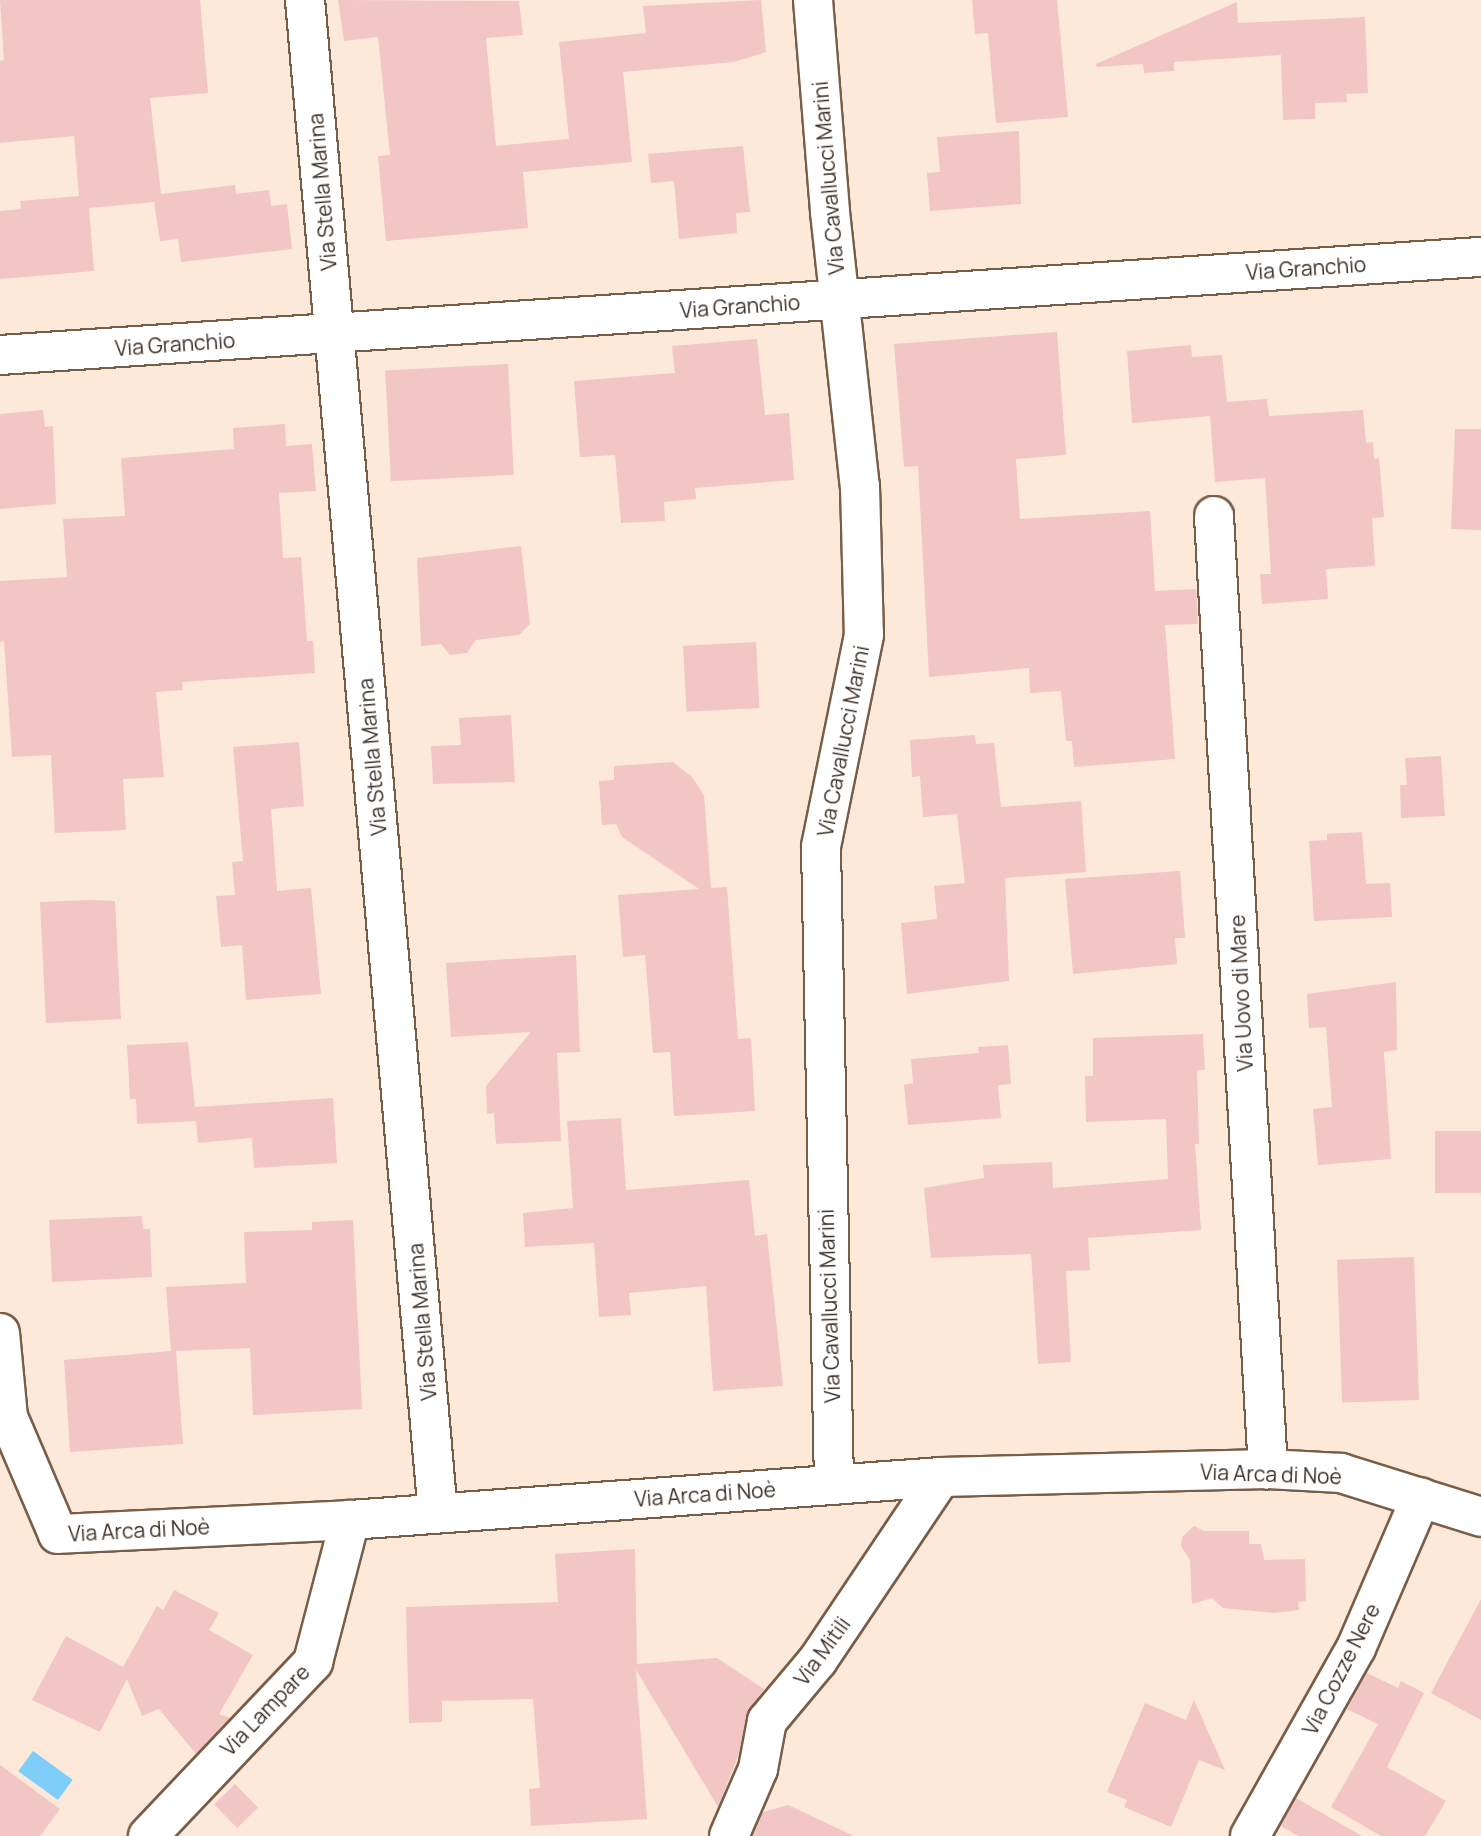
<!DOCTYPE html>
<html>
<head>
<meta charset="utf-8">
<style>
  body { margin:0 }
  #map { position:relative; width:1481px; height:1836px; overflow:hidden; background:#fce9da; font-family:Manrope,sans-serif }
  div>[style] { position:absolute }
  .water>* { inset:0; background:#7ecef9; transform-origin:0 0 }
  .building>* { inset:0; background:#f1c6c5; transform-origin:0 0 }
  .roads { filter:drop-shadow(2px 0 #785d47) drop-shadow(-2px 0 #785d47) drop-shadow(0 2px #785d47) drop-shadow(0 -2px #785d47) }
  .minor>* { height:38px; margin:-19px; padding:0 19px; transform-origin:19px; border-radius:19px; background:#fff }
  span { translate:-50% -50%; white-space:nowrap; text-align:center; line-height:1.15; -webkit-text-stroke:7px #fff; paint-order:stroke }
  .street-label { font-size:21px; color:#3d3127 }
</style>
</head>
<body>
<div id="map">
  <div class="water">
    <i style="left:33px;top:1751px;width:49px;height:25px;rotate:36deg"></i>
  </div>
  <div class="building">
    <i style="clip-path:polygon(0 0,200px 0,208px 93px,150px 98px,161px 194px,235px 185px,236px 194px,269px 190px,271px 206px,287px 204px,292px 249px,181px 262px,178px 239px,160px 241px,154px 202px,89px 208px,94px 271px,0 279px,0 211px,21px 209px,20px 201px,79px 196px,74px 136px,0 143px,0 61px,4px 60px)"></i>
    <i style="clip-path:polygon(338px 0,519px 1px,523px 35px,486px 38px,496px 146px,569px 139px,559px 42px,646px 33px,643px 6px,761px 0,766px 52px,734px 62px,623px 72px,632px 162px,523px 172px,528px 228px,386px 241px,378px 156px,390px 155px,378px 37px,344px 41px)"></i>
    <i style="clip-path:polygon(972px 0,1057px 0,1068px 117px,996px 123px,988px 33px,975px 34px)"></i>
    <i style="clip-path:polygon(1237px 2px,1238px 23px,1365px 17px,1368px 93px,1346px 94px,1347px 102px,1315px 103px,1315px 119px,1283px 120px,1281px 55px,1174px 62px,1174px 71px,1144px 73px,1143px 64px,1097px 67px,1096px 64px)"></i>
    <i style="clip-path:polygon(1019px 131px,1021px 204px,930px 211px,927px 173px,940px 172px,937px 137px)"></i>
    <i style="clip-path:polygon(743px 146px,750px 212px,736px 213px,737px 233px,679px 239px,674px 181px,651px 183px,648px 154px)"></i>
    <i style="clip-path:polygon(1057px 332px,1066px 455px,1016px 459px,1020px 519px,1150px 511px,1155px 591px,1196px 589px,1198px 624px,1165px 625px,1175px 759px,1074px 767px,1072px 741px,1066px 741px,1061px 691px,1030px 693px,1029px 668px,929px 677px,918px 466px,904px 467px,894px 344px)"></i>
    <i style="clip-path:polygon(757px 339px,765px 415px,789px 413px,794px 480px,695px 488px,696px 499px,664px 502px,665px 521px,621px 523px,615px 455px,580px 457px,574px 381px,675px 373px,672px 346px)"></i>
    <i style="clip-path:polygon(1191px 345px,1192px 357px,1222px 355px,1227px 402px,1267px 399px,1269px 416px,1363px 410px,1366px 443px,1373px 442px,1374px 459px,1379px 458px,1384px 517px,1372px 518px,1375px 566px,1326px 569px,1328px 599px,1262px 604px,1260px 574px,1271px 574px,1265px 478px,1215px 482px,1210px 416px,1132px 423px,1127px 351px)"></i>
    <i style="left:508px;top:364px;width:111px;height:123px;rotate:87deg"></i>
    <i style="clip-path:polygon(43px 410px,45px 427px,53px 426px,56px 504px,0 509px,0 414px)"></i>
    <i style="clip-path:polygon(285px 424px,286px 446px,312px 444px,316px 491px,279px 493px,283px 558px,301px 557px,307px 641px,313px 641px,315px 673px,182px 682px,183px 690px,156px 692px,164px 777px,123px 779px,126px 830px,55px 833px,51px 755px,12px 757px,4px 641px,0 642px,0 581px,67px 577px,63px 519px,125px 516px,121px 458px,234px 449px,233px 428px)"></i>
    <i style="clip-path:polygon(1455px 429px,1481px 429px,1481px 530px,1451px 529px)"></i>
    <i style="clip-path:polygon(521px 546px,530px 624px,519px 635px,476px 640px,467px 653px,450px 655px,441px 644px,421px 646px,417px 558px)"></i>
    <i style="left:756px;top:642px;width:66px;height:73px;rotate:87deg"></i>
    <i style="clip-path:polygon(511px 715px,515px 782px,433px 784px,431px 746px,461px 745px,459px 718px)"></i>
    <i style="clip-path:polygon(975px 735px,976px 744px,994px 743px,1001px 807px,1081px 801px,1086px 872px,1005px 878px,1009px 981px,907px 994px,901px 923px,937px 919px,934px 886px,965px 883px,957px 814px,923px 817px,920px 776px,912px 777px,910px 740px)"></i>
    <i style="clip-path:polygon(299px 742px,304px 806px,271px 809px,277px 891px,311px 888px,321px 994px,246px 1000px,242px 945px,221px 947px,216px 896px,235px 895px,232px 862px,243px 861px,233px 747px)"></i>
    <i style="clip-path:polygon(1441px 756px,1445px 816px,1401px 818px,1400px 785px,1407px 785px,1405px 758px)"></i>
    <i style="clip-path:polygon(673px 762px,692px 777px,704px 795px,711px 888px,727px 887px,738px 1039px,751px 1038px,755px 1111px,674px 1116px,670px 1052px,653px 1053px,645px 955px,623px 957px,618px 895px,699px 889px,622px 837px,616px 824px,602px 825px,599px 781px,614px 780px,614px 766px)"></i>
    <i style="clip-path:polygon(1362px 832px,1366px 884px,1390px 883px,1392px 917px,1314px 921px,1309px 841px,1327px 840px,1327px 834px)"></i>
    <i style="clip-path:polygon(1180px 871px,1185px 938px,1175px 938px,1177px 964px,1073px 974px,1065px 879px)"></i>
    <i style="clip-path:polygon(90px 900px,115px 901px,121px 1019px,46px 1023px,40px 902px)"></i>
    <i style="clip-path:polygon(576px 955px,580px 1052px,557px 1053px,561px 1141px,496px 1144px,494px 1113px,487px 1114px,486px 1086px,531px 1032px,451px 1037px,446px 963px)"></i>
    <i style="clip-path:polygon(1396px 982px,1397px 1050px,1384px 1052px,1391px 1159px,1318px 1165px,1313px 1109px,1332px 1107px,1326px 1027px,1309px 1028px,1307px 994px)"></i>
    <i style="clip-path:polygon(1203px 1034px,1205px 1070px,1197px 1070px,1199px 1144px,1195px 1144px,1201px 1230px,1088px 1238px,1090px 1270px,1066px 1271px,1071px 1362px,1038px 1364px,1031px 1254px,931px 1258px,924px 1188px,984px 1178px,983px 1165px,1052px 1162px,1053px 1188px,1168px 1179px,1166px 1119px,1086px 1122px,1085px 1076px,1093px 1076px,1093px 1038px)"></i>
    <i style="clip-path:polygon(188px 1042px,195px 1107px,333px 1098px,337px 1163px,254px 1168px,252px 1138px,198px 1143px,196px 1121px,137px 1124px,136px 1099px,130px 1099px,127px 1045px)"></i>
    <i style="clip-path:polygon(1008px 1045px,1011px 1084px,998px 1085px,1001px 1118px,908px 1125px,904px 1085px,913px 1083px,911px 1059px,979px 1053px,978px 1047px)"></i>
    <i style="clip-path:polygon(621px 1118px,626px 1190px,749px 1180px,755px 1236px,767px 1234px,783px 1386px,713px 1391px,706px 1286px,629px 1293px,631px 1315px,599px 1317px,594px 1243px,525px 1247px,523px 1213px,573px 1208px,567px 1121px)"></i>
    <i style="left:1481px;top:1131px;width:62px;height:46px;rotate:90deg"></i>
    <i style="clip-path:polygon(142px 1216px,143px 1229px,150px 1229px,152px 1277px,52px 1282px,49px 1220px)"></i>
    <i style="clip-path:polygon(353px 1220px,362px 1409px,253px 1415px,250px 1348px,176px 1351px,183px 1444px,70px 1452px,64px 1360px,171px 1351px,166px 1287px,246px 1283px,244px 1232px,312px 1230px,312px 1222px)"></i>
    <i style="left:1414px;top:1257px;width:143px;height:77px;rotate:88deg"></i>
    <i style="clip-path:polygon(1194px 1526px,1204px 1531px,1249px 1531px,1249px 1544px,1261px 1544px,1264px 1560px,1305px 1559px,1306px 1601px,1298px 1602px,1299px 1610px,1274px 1613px,1223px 1608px,1212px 1598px,1192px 1604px,1190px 1560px,1181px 1546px,1182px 1537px)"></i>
    <i style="clip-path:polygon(635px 1549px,637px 1664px,717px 1658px,764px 1689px,746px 1716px,739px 1754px,718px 1807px,636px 1670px,647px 1819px,531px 1826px,529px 1789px,540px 1788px,533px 1699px,442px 1701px,442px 1722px,409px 1723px,406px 1607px,558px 1602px,555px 1554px)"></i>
    <i style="clip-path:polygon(174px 1590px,219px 1613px,209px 1630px,253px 1655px,219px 1714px,230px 1718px,196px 1754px,159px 1709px,142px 1716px,127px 1679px,100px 1732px,32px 1700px,66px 1636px,123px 1667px,157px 1606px,163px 1610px)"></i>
    <i style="clip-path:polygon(1481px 1599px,1481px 1720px,1431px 1693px)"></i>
    <i style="clip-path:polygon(1367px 1673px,1398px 1688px,1401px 1681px,1424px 1693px,1387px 1767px,1446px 1801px,1425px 1836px,1381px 1836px,1331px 1807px,1378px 1724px,1347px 1709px)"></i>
    <i style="clip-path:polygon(1194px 1700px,1225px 1770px,1199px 1760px,1171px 1827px,1124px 1807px,1127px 1800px,1107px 1792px,1145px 1703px,1186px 1720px)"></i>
    <i style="clip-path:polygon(0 1765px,60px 1809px,40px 1836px,0 1836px)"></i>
    <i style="left:235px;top:1784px;width:33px;height:29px;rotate:46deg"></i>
    <i style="clip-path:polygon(1296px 1798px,1362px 1836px,1298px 1836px,1281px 1826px)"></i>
    <i style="clip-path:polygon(788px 1805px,854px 1836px,753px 1836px,763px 1812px)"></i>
  </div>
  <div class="roads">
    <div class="minor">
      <i style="left:305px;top:0;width:1519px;rotate:84.98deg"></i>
      <i style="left:813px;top:0;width:213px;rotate:85.4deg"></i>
      <i style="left:830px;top:212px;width:276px;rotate:83.8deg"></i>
      <i style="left:860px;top:486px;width:149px;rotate:88.5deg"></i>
      <i style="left:864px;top:635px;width:216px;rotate:101.5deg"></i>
      <i style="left:821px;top:847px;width:638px;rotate:88.83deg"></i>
      <i style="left:0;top:355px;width:1484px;rotate:-3.79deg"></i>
      <i style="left:1214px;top:516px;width:955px;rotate:86.76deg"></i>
      <i style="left:0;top:1333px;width:84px;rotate:84.6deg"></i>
      <i style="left:8px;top:1417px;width:127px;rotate:66.9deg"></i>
      <i style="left:58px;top:1534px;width:292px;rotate:-2.7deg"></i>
      <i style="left:350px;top:1520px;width:593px;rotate:-4.16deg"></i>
      <i style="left:941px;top:1477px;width:327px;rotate:-1.4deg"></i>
      <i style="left:1268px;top:1469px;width:73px;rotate:3.1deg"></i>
      <i style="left:1341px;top:1473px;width:147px;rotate:17.4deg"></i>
      <i style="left:148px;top:1836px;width:240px;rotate:-46.5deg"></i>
      <i style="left:313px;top:1662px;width:147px;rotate:-75.4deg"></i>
      <i style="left:729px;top:1836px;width:73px;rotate:-66.6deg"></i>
      <i style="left:758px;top:1769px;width:49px;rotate:-79.4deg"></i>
      <i style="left:767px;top:1721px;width:80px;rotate:-50.1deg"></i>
      <i style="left:818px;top:1660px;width:220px;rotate:-56.1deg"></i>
      <i style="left:1250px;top:1836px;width:216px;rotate:-60.6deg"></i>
      <i style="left:1356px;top:1648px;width:164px;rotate:-66.7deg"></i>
    </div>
  </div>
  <div class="street-label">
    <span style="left:828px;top:178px;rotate:-95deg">Via Cavallucci Marini</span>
    <span style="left:322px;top:192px;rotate:-95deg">Via Stella Marina</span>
    <span style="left:1306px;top:268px;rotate:-4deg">Via Granchio</span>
    <span style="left:740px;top:306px;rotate:-4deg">Via Granchio</span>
    <span style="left:175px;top:344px;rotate:-4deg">Via Granchio</span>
    <span style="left:843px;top:741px;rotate:-79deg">Via Cavallucci Marini</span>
    <span style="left:372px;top:757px;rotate:-95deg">Via Stella Marina</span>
    <span style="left:1241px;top:993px;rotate:-93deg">Via Uovo di Mare</span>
    <span style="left:829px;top:1306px;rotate:-92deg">Via Cavallucci Marini</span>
    <span style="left:422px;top:1322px;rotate:-95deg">Via Stella Marina</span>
    <span style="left:1271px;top:1474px;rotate:2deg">Via Arca di Noè</span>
    <span style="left:705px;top:1494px;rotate:-4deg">Via Arca di Noè</span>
    <span style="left:139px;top:1530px;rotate:-3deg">Via Arca di Noè</span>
    <span style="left:822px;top:1651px;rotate:-54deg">Via Mitili</span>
    <span style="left:1341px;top:1669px;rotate:-63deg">Via Cozze Nere</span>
    <span style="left:265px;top:1710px;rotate:-46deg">Via Lampare</span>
  </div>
</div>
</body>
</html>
